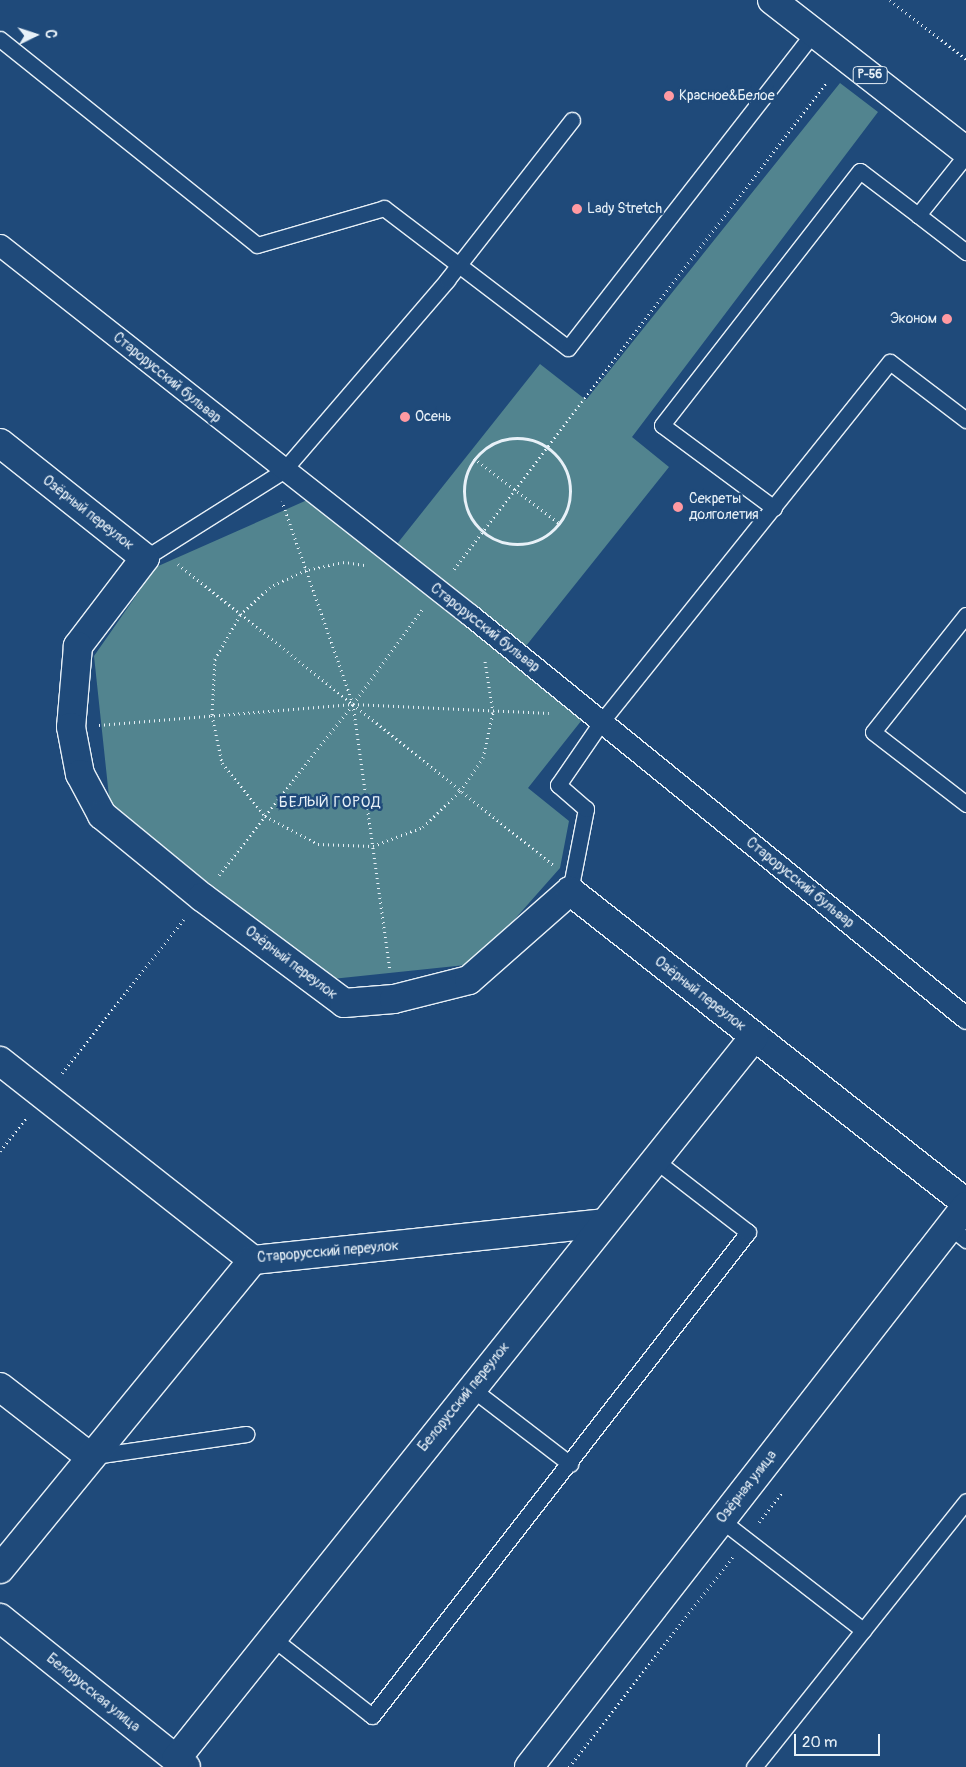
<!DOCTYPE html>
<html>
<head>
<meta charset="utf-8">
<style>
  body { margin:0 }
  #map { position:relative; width:966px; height:1767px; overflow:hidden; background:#1f4a7a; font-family:Pangolin,sans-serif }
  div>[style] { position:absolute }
  .green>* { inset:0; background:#52848f }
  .path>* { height:3px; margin-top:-1.5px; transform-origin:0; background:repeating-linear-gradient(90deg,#e8f1f8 0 1px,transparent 0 5px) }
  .path>.ring { margin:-1.5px; padding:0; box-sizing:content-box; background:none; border:3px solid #e8f1f8; border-radius:50% }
  .roads { filter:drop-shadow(1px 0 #e8f1f8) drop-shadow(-1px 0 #e8f1f8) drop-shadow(0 1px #e8f1f8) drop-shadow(0 -1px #e8f1f8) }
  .service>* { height:15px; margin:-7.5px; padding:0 7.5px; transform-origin:7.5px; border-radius:7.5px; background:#1f4a7a }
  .pedestrian>* { height:21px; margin:-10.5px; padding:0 10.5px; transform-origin:10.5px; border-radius:10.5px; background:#1f4a7a }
  .minor>* { height:28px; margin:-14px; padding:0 14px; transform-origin:14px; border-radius:14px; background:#1f4a7a }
  .primary>* { height:28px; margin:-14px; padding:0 14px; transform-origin:14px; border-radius:14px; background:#1f4a7a }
  .dots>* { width:14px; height:14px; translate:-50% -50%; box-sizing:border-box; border:2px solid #1f4a7a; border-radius:50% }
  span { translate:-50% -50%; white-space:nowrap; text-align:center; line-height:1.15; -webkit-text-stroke:5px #1f4a7a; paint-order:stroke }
  .shield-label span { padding:1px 4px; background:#1f4a7a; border:1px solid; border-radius:4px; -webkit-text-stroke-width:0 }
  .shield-label { font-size:12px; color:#e8f1f8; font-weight:700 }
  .poi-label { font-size:14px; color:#e8f1f8 }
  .left { translate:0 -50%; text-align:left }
  .right { translate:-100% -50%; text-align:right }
  .street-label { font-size:14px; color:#e8f1f8 }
  .neighbourhood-label { font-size:15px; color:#e8f1f8; letter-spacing:1px }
  .north { position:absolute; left:10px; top:10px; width:50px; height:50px; -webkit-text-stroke:4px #1f4a7a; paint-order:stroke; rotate:86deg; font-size:14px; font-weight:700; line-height:20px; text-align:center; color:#e8f1f8 }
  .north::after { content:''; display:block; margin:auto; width:18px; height:22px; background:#e8f1f8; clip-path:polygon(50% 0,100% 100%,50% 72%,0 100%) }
  .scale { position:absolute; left:794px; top:1734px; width:86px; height:22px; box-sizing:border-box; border:2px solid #e8f1f8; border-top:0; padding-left:6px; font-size:15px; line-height:18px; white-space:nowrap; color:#e8f1f8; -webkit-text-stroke:4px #1f4a7a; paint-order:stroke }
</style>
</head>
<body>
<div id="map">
  <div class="green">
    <i style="clip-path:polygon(840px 83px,878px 112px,632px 437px,669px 467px,518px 656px,589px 711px,528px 788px,569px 821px,560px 868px,475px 964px,332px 979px,110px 806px,94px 656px,156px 567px,314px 497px,389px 554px,540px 364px,586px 400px)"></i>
  </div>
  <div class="path">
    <i style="left:890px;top:0;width:96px;rotate:37.8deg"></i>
    <i class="ring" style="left:464px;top:438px;width:103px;height:103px"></i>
    <i style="left:474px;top:458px;width:107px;rotate:37.4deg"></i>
    <i style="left:178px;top:564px;width:224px;rotate:38.7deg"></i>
    <i style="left:353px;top:704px;width:215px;rotate:-109.3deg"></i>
    <i style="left:364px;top:565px;width:20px;rotate:-171deg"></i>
    <i style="left:344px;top:562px;width:39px;rotate:168deg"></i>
    <i style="left:306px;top:570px;width:40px;rotate:155deg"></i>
    <i style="left:270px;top:587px;width:41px;rotate:137deg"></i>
    <i style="left:240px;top:615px;width:51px;rotate:119.6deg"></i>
    <i style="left:215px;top:659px;width:56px;rotate:93.1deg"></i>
    <i style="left:212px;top:715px;width:49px;rotate:78.2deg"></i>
    <i style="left:222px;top:763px;width:68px;rotate:50.9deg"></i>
    <i style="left:265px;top:816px;width:60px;rotate:27.8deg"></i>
    <i style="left:318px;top:844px;width:55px;rotate:2.1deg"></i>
    <i style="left:373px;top:846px;width:53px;rotate:-20.8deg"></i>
    <i style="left:423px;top:827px;width:52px;rotate:-44.2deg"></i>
    <i style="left:460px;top:791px;width:40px;rotate:-55.1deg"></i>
    <i style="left:483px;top:758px;width:47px;rotate:-77.7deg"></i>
    <i style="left:493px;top:712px;width:52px;rotate:-98.9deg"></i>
    <i style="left:454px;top:569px;width:612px;rotate:-52.57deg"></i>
    <i style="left:422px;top:610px;width:117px;rotate:126.3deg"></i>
    <i style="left:353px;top:704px;width:257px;rotate:38.8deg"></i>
    <i style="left:99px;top:725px;width:255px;rotate:-4.7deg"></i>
    <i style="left:353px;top:704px;width:269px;rotate:82.1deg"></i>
    <i style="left:219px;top:875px;width:217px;rotate:-51.9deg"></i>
    <i style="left:353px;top:704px;width:196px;rotate:2.6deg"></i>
    <i style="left:62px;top:1073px;width:196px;rotate:-51.6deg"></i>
    <i style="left:0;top:1151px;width:43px;rotate:-51.5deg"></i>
    <i style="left:759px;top:1522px;width:37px;rotate:-52deg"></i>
    <i style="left:569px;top:1767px;width:267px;rotate:-52.1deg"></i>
  </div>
  <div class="roads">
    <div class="service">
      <i style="left:0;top:39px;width:329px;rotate:38.7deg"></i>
      <i style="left:257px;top:245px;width:132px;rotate:-16.2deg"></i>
      <i style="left:384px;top:208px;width:231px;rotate:37.3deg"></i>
      <i style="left:568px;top:348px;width:402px;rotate:-52.1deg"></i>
      <i style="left:966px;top:155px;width:77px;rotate:128.7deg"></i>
      <i style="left:918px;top:215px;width:61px;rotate:37.6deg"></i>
      <i style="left:774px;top:508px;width:139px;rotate:-143.5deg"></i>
      <i style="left:662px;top:425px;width:322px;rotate:-52.1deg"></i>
      <i style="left:860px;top:171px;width:73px;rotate:37.2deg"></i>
      <i style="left:145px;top:558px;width:163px;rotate:-32.2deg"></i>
      <i style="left:283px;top:471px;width:252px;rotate:-49.3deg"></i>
      <i style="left:447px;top:280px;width:203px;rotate:-52deg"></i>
      <i style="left:966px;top:615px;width:149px;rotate:128.5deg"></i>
      <i style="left:873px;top:732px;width:118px;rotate:37.7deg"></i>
      <i style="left:570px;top:891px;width:84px;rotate:-79deg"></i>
      <i style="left:586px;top:809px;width:37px;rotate:-139deg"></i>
      <i style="left:558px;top:785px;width:78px;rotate:-55.5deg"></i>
      <i style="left:602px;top:721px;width:460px;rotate:-51.3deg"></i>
      <i style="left:890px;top:362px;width:96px;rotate:37.3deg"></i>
      <i style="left:950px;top:1227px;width:21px;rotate:39deg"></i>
      <i style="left:471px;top:1388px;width:125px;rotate:37.5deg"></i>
      <i style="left:94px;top:1456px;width:154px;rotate:-8.2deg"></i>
      <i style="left:721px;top:1520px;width:180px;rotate:37.8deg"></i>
      <i style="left:271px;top:1637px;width:128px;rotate:38deg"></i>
      <i style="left:372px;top:1716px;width:613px;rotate:-52.16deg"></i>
      <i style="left:748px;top:1232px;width:118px;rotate:-142.3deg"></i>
      <i style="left:754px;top:1767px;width:340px;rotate:-51.4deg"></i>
    </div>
    <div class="pedestrian">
      <i style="left:0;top:245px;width:598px;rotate:38.21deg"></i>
      <i style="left:470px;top:615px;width:639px;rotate:39.09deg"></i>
    </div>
    <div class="minor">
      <i style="left:0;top:443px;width:185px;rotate:38.4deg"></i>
      <i style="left:145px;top:558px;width:111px;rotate:127.3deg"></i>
      <i style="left:78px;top:646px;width:81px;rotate:94.9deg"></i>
      <i style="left:71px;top:727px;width:48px;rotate:79.2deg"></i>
      <i style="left:80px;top:774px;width:47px;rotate:61.8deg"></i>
      <i style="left:102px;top:815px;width:129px;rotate:39.4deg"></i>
      <i style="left:202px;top:897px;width:177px;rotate:36.7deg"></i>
      <i style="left:344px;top:1003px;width:50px;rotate:-4.6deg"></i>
      <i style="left:394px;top:999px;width:77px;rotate:-14.2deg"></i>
      <i style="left:469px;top:980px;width:135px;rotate:-41.4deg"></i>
      <i style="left:570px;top:891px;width:504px;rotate:38.23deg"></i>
      <i style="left:0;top:1061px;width:322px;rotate:38.2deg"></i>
      <i style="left:253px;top:1260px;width:353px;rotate:-6deg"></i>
      <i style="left:0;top:1387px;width:113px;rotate:37.8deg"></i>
      <i style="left:0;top:1569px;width:399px;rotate:-50.7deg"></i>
      <i style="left:0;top:1618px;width:238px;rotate:38.7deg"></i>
      <i style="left:176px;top:1759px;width:925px;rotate:-51.32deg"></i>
      <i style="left:529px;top:1767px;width:711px;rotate:-52.08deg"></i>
    </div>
    <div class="primary">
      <i style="left:772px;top:0;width:246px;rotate:37.9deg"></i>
    </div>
  </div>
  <div class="dots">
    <i style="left:669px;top:96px;background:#ff9aa2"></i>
    <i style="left:577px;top:209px;background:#ff9aa2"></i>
    <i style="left:947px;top:319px;background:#ff9aa2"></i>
    <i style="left:405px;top:417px;background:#ff9aa2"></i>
    <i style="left:678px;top:507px;background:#ff9aa2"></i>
  </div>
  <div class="shield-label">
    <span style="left:870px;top:75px">Р-56</span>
  </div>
  <div class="poi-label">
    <span class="left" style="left:679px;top:96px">Красное&amp;Белое</span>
    <span class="left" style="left:587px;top:209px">Lady Stretch</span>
    <span class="right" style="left:937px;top:319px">Эконом</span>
    <span class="left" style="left:415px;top:417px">Осень</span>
    <span class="left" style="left:689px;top:507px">Секреты<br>долголетия</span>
  </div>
  <div class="street-label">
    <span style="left:167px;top:378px;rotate:39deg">Старорусский бульвар</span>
    <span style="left:88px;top:513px;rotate:38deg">Озёрный переулок</span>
    <span style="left:485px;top:628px;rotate:38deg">Старорусский бульвар</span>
    <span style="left:800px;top:883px;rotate:39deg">Старорусский бульвар</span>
    <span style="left:291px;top:963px;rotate:37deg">Озёрный переулок</span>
    <span style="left:700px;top:994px;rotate:38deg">Озёрный переулок</span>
    <span style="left:328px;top:1252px;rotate:-5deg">Старорусский переулок</span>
    <span style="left:464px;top:1397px;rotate:-51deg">Белорусский переулок</span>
    <span style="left:747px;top:1487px;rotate:-52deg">Озёрная улица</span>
    <span style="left:93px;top:1693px;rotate:39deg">Белорусская улица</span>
  </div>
  <div class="neighbourhood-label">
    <span style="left:330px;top:803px">БЕЛЫЙ ГОРОД</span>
  </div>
  <div class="north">С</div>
  <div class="scale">20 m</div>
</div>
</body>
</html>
